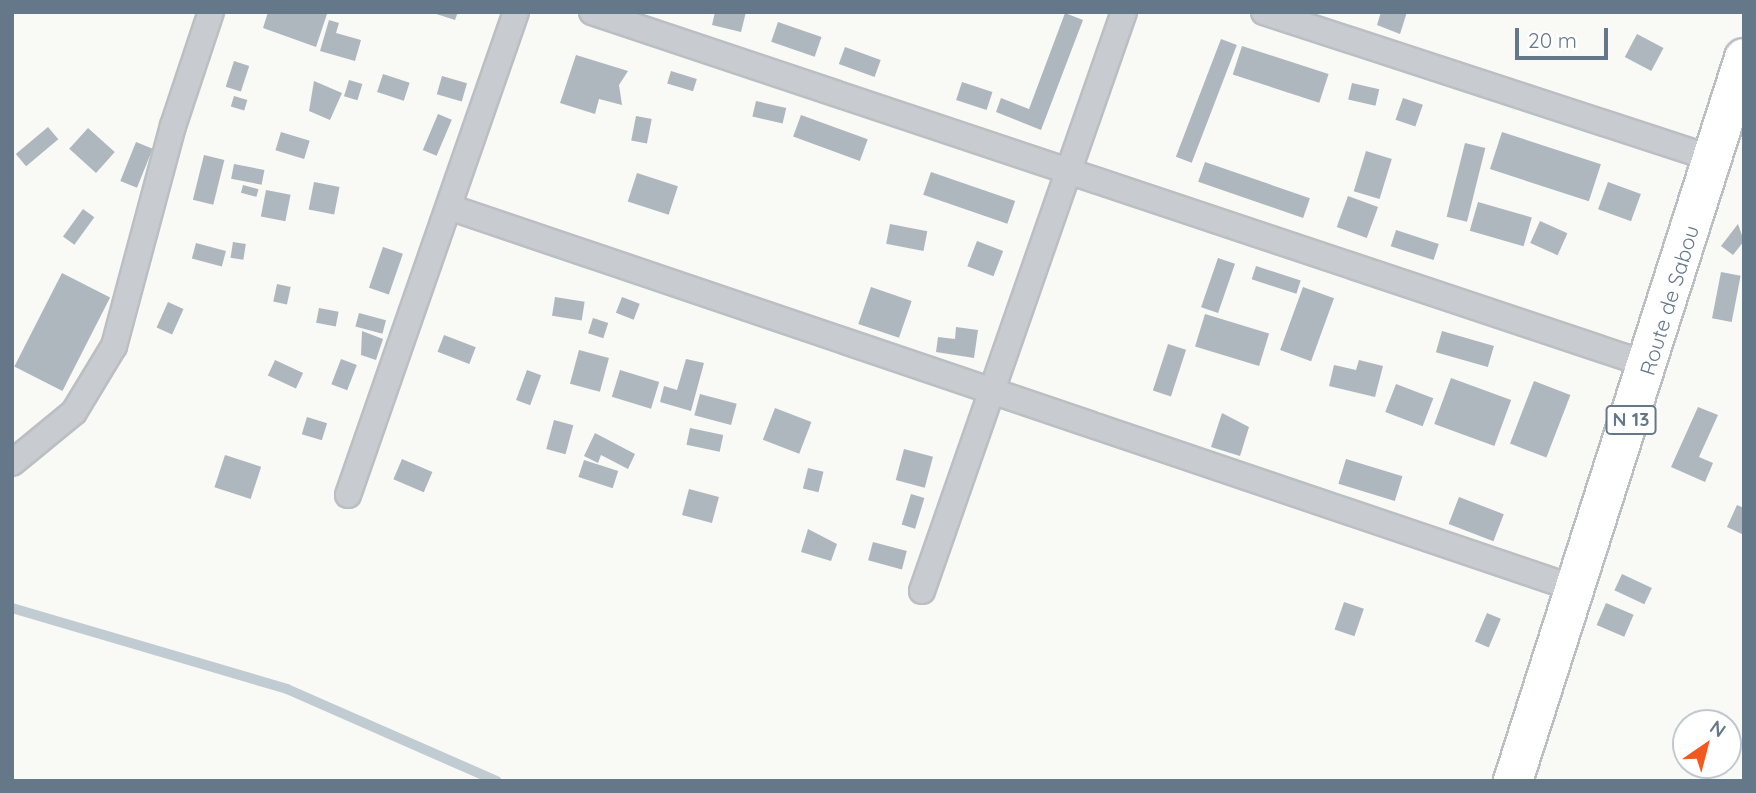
<!DOCTYPE html>
<html>
<head>
<meta charset="utf-8">
<style>
  body { margin:0 }
  #map { position:relative; width:1756px; height:793px; overflow:hidden; background:#f9f9f6; font-family:Quicksand,sans-serif }
  div>[style] { position:absolute }
  .stream>* { height:10px; margin:-5px; padding:0 5px; transform-origin:5px; border-radius:5px; background:#c1ccd2 }
  .building>* { inset:0; background:#aeb7be; transform-origin:0 0 }
  .roads { filter:drop-shadow(2px 0 #bbbfc3) drop-shadow(-2px 0 #bbbfc3) drop-shadow(0 2px #bbbfc3) drop-shadow(0 -2px #bbbfc3) }
  .minor>* { height:24px; margin:-12px; padding:0 12px; transform-origin:12px; border-radius:12px; background:#c8ccd0 }
  .primary>* { height:38px; margin:-19px; padding:0 19px; transform-origin:19px; border-radius:19px; background:#fff }
  span { translate:-50% -50%; white-space:nowrap; text-align:center; line-height:1.15; -webkit-text-stroke:7px #fff; paint-order:stroke }
  .shield-label span { padding:2px 5px; background:#fff; border:2px solid; border-radius:5px; -webkit-text-stroke-width:0 }
  .shield-label { font-size:19px; color:#65788a; font-weight:700 }
  .street-label { font-size:21px; color:#65788a }
  .frame { position:absolute; inset:0; border:14px solid #65788a; pointer-events:none }
  .north { position:absolute; left:1672px; top:709px; width:70px; height:70px; box-sizing:border-box; background:#fff; border:2px solid #c1c9d0; border-radius:50%; rotate:35deg; font-size:19px; font-weight:700; line-height:28px; text-align:center; color:#65788a }
  .north::after { content:''; display:block; margin:auto; width:24px; height:32px; background:#f3581c; clip-path:polygon(50% 0,100% 100%,50% 72%,0 100%) }
  .scale { position:absolute; left:1515px; top:28px; width:93px; height:32px; box-sizing:border-box; border:4px solid #65788a; border-top:0; padding-left:9px; font-size:21px; line-height:24px; white-space:nowrap; color:#65788a; -webkit-text-stroke:5px #fff; paint-order:stroke }
</style>
</head>
<body>
<div id="map">
  <div class="stream">
    <i style="left:12px;top:608px;width:287px;rotate:16.4deg"></i>
    <i style="left:287px;top:689px;width:229px;rotate:23.7deg"></i>
  </div>
  <div class="building">
    <i style="clip-path:polygon(268px 12px,327px 14px,316px 47px,263px 28px)"></i>
    <i style="clip-path:polygon(430px 12px,458px 12px,455px 20px)"></i>
    <i style="clip-path:polygon(715px 12px,746px 12px,741px 32px,712px 25px)"></i>
    <i style="clip-path:polygon(1381px 12px,1407px 12px,1400px 34px,1377px 25px)"></i>
    <i style="clip-path:polygon(1065px 13px,1083px 20px,1041px 130px,996px 112px,1001px 98px,1029px 109px)"></i>
    <i style="clip-path:polygon(329px 20px,339px 23px,336px 33px,361px 40px,355px 61px,320px 51px)"></i>
    <i style="left:778px;top:22px;width:46px;height:21px;rotate:19deg"></i>
    <i style="left:1637px;top:34px;width:30px;height:26px;rotate:28deg"></i>
    <i style="left:1221px;top:39px;width:17px;height:126px;rotate:21deg"></i>
    <i style="left:1242px;top:46px;width:91px;height:30px;rotate:18deg"></i>
    <i style="left:845px;top:47px;width:38px;height:18px;rotate:20deg"></i>
    <i style="clip-path:polygon(576px 55px,628px 71px,619px 85px,622px 105px,599px 99px,595px 114px,560px 103px)"></i>
    <i style="left:234px;top:61px;width:16px;height:27px;rotate:18deg"></i>
    <i style="left:671px;top:71px;width:27px;height:13px;rotate:17deg"></i>
    <i style="left:383px;top:74px;width:28px;height:19px;rotate:18deg"></i>
    <i style="left:442px;top:76px;width:26px;height:19px;rotate:16deg"></i>
    <i style="left:349px;top:80px;width:14px;height:17px;rotate:17deg"></i>
    <i style="clip-path:polygon(314px 81px,342px 93px,330px 120px,309px 111px)"></i>
    <i style="left:962px;top:82px;width:32px;height:19px;rotate:18deg"></i>
    <i style="left:1352px;top:83px;width:28px;height:17px;rotate:13deg"></i>
    <i style="left:234px;top:96px;width:14px;height:11px;rotate:17deg"></i>
    <i style="left:1403px;top:98px;width:21px;height:23px;rotate:19deg"></i>
    <i style="left:756px;top:101px;width:31px;height:16px;rotate:13deg"></i>
    <i style="left:438px;top:114px;width:15px;height:39px;rotate:23deg"></i>
    <i style="left:801px;top:115px;width:71px;height:23px;rotate:20deg"></i>
    <i style="left:636px;top:116px;width:16px;height:25px;rotate:11deg"></i>
    <i style="left:48px;top:127px;width:16px;height:42px;rotate:50deg"></i>
    <i style="left:88px;top:128px;width:36px;height:28px;rotate:42deg"></i>
    <i style="left:281px;top:132px;width:30px;height:19px;rotate:17deg"></i>
    <i style="left:1502px;top:132px;width:104px;height:39px;rotate:18deg"></i>
    <i style="left:136px;top:142px;width:18px;height:42px;rotate:22deg"></i>
    <i style="left:1465px;top:143px;width:21px;height:76px;rotate:14deg"></i>
    <i style="left:1366px;top:151px;width:27px;height:42px;rotate:17deg"></i>
    <i style="left:204px;top:155px;width:21px;height:46px;rotate:14deg"></i>
    <i style="left:1205px;top:162px;width:111px;height:21px;rotate:19deg"></i>
    <i style="left:234px;top:164px;width:31px;height:15px;rotate:11deg"></i>
    <i style="left:931px;top:172px;width:89px;height:24px;rotate:19deg"></i>
    <i style="left:637px;top:173px;width:43px;height:30px;rotate:18deg"></i>
    <i style="left:314px;top:182px;width:26px;height:28px;rotate:11deg"></i>
    <i style="left:1608px;top:182px;width:35px;height:29px;rotate:20deg"></i>
    <i style="left:243px;top:185px;width:16px;height:8px;rotate:15deg"></i>
    <i style="left:266px;top:190px;width:25px;height:27px;rotate:11deg"></i>
    <i style="left:1348px;top:196px;width:32px;height:33px;rotate:20deg"></i>
    <i style="left:1478px;top:202px;width:56px;height:30px;rotate:16deg"></i>
    <i style="left:83px;top:209px;width:14px;height:34px;rotate:36deg"></i>
    <i style="left:1540px;top:221px;width:30px;height:24px;rotate:24deg"></i>
    <i style="left:890px;top:224px;width:38px;height:20px;rotate:11deg"></i>
    <i style="clip-path:polygon(1738px 224px,1744px 241px,1733px 255px,1721px 246px)"></i>
    <i style="left:1396px;top:230px;width:45px;height:17px;rotate:18deg"></i>
    <i style="left:977px;top:241px;width:28px;height:27px;rotate:21deg"></i>
    <i style="left:233px;top:242px;width:13px;height:16px;rotate:9deg"></i>
    <i style="left:196px;top:243px;width:31px;height:16px;rotate:15deg"></i>
    <i style="left:383px;top:247px;width:21px;height:43px;rotate:19deg"></i>
    <i style="left:1218px;top:258px;width:18px;height:52px;rotate:19deg"></i>
    <i style="left:1256px;top:266px;width:47px;height:14px;rotate:18deg"></i>
    <i style="left:1721px;top:272px;width:20px;height:47px;rotate:11deg"></i>
    <i style="left:62px;top:273px;width:54px;height:105px;rotate:27deg"></i>
    <i style="left:277px;top:284px;width:14px;height:18px;rotate:12deg"></i>
    <i style="left:871px;top:287px;width:43px;height:39px;rotate:19deg"></i>
    <i style="left:1303px;top:287px;width:33px;height:67px;rotate:20deg"></i>
    <i style="left:555px;top:297px;width:30px;height:19px;rotate:9deg"></i>
    <i style="left:622px;top:297px;width:19px;height:17px;rotate:21deg"></i>
    <i style="left:168px;top:302px;width:17px;height:28px;rotate:24deg"></i>
    <i style="left:319px;top:308px;width:20px;height:15px;rotate:11deg"></i>
    <i style="left:359px;top:313px;width:28px;height:14px;rotate:15deg"></i>
    <i style="left:1205px;top:314px;width:67px;height:34px;rotate:17deg"></i>
    <i style="left:593px;top:318px;width:16px;height:16px;rotate:18deg"></i>
    <i style="clip-path:polygon(956px 327px,978px 330px,974px 358px,936px 352px,938px 337px,955px 339px)"></i>
    <i style="clip-path:polygon(362px 331px,383px 339px,376px 360px,361px 355px)"></i>
    <i style="left:1442px;top:331px;width:54px;height:22px;rotate:16deg"></i>
    <i style="left:444px;top:335px;width:34px;height:18px;rotate:21deg"></i>
    <i style="left:1168px;top:344px;width:19px;height:49px;rotate:18deg"></i>
    <i style="left:579px;top:350px;width:31px;height:35px;rotate:15deg"></i>
    <i style="left:341px;top:359px;width:17px;height:27px;rotate:21deg"></i>
    <i style="clip-path:polygon(686px 359px,704px 363px,691px 411px,660px 402px,664px 386px,677px 390px)"></i>
    <i style="left:275px;top:360px;width:31px;height:17px;rotate:25deg"></i>
    <i style="clip-path:polygon(1359px 360px,1383px 366px,1375px 397px,1329px 386px,1334px 365px,1356px 370px)"></i>
    <i style="left:527px;top:370px;width:15px;height:32px;rotate:20deg"></i>
    <i style="left:620px;top:370px;width:41px;height:28px;rotate:17deg"></i>
    <i style="left:1451px;top:378px;width:64px;height:49px;rotate:20deg"></i>
    <i style="left:1534px;top:381px;width:39px;height:67px;rotate:21deg"></i>
    <i style="left:1396px;top:384px;width:40px;height:30px;rotate:21deg"></i>
    <i style="left:700px;top:394px;width:38px;height:22px;rotate:15deg"></i>
    <i style="clip-path:polygon(1698px 407px,1718px 415px,1699px 457px,1713px 463px,1705px 482px,1671px 467px)"></i>
    <i style="left:775px;top:408px;width:39px;height:34px;rotate:21deg"></i>
    <i style="clip-path:polygon(1222px 413px,1249px 427px,1240px 456px,1211px 447px)"></i>
    <i style="left:307px;top:417px;width:21px;height:18px;rotate:17deg"></i>
    <i style="left:554px;top:420px;width:20px;height:30px;rotate:15deg"></i>
    <i style="left:690px;top:428px;width:34px;height:17px;rotate:12deg"></i>
    <i style="clip-path:polygon(595px 433px,635px 454px,628px 469px,601px 455px,598px 463px,584px 456px)"></i>
    <i style="left:904px;top:449px;width:30px;height:32px;rotate:15deg"></i>
    <i style="left:225px;top:455px;width:38px;height:34px;rotate:18deg"></i>
    <i style="left:402px;top:459px;width:33px;height:22px;rotate:23deg"></i>
    <i style="left:1346px;top:459px;width:59px;height:26px;rotate:17deg"></i>
    <i style="left:584px;top:460px;width:36px;height:18px;rotate:18deg"></i>
    <i style="left:808px;top:468px;width:16px;height:21px;rotate:14deg"></i>
    <i style="left:689px;top:489px;width:31px;height:27px;rotate:15deg"></i>
    <i style="left:911px;top:494px;width:14px;height:32px;rotate:17deg"></i>
    <i style="left:1459px;top:497px;width:48px;height:29px;rotate:21deg"></i>
    <i style="clip-path:polygon(1737px 505px,1744px 508px,1744px 535px,1727px 527px)"></i>
    <i style="clip-path:polygon(808px 529px,837px 544px,831px 561px,801px 552px)"></i>
    <i style="left:873px;top:542px;width:35px;height:19px;rotate:15deg"></i>
    <i style="left:1622px;top:574px;width:33px;height:18px;rotate:25deg"></i>
    <i style="left:1344px;top:602px;width:21px;height:29px;rotate:19deg"></i>
    <i style="left:1606px;top:603px;width:30px;height:24px;rotate:23deg"></i>
    <i style="left:1487px;top:613px;width:15px;height:31px;rotate:23deg"></i>
  </div>
  <div class="roads">
    <div class="minor">
      <i style="left:592px;top:12px;width:1114px;rotate:18.47deg"></i>
      <i style="left:1264px;top:12px;width:473px;rotate:18.1deg"></i>
      <i style="left:449px;top:207px;width:1190px;rotate:18.72deg"></i>
      <i style="left:12px;top:463px;width:80px;rotate:-39.4deg"></i>
      <i style="left:74px;top:412px;width:77px;rotate:-58.8deg"></i>
      <i style="left:114px;top:346px;width:228px;rotate:-75deg"></i>
      <i style="left:173px;top:126px;width:120px;rotate:-71.6deg"></i>
      <i style="left:348px;top:495px;width:511px;rotate:-70.82deg"></i>
      <i style="left:922px;top:591px;width:613px;rotate:-70.77deg"></i>
    </div>
    <div class="primary">
      <i style="left:1513px;top:781px;width:759px;rotate:-72.28deg"></i>
    </div>
  </div>
  <div class="shield-label">
    <span style="left:1631px;top:420px">N 13</span>
  </div>
  <div class="street-label">
    <span style="left:1669px;top:300px;rotate:-73deg">Route de Sabou</span>
  </div>
  <div class="frame"></div>
  <div class="north">N</div>
  <div class="scale">20 m</div>
</div>
</body>
</html>
